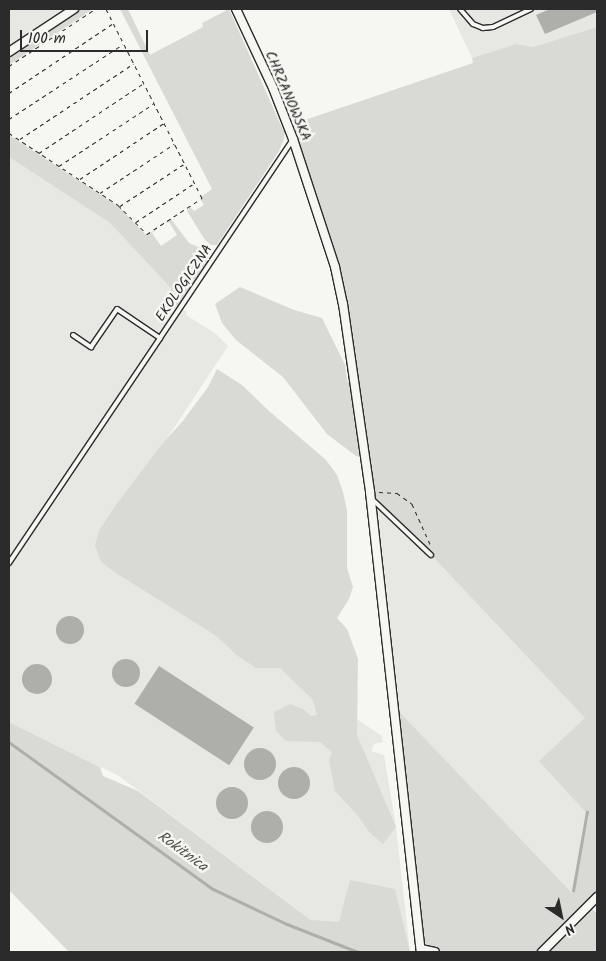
<!DOCTYPE html>
<html>
<head>
<meta charset="utf-8">
<style>
  body { margin:0 }
  #map { position:relative; width:606px; height:961px; overflow:hidden; background:#f6f6f2; font-family:Kalam,sans-serif }
  div>[style] { position:absolute }
  .built>* { inset:0; background:#e7e7e3 }
  .green>* { inset:0; background:#d9d9d5 }
  .water>* { inset:0; background:#aeaeab; transform-origin:0 0 }
  .round { border-radius:50% }
  .stream>* { height:2.5px; margin:-1.25px; padding:0 1.25px; transform-origin:1.25px; border-radius:1.25px; background:#aeaeab }
  .path>* { height:1px; margin-top:-0.5px; transform-origin:0; background:repeating-linear-gradient(90deg,#2b2b2b 0 4px,transparent 0 8px) }
  .roads { filter:drop-shadow(1px 0 #2b2b2b) drop-shadow(-1px 0 #2b2b2b) drop-shadow(0 1px #2b2b2b) drop-shadow(0 -1px #2b2b2b) }
  .lane>* { height:4px; margin:-2px; padding:0 2px; transform-origin:2px; border-radius:2px; background:#f6f6f2 }
  .street>* { height:8px; margin:-4px; padding:0 4px; transform-origin:4px; border-radius:4px; background:#f6f6f2 }
  span { translate:-50% -50%; white-space:nowrap; text-align:center; line-height:1.15; -webkit-text-stroke:5px #f6f6f2; paint-order:stroke }
  .street-label { font-size:14px; color:#2b2b2b }
  .water-label { font-size:15px; color:#525251; font-style:italic }
  .frame { position:absolute; inset:0; border:10px solid #2b2b2b; pointer-events:none }
  .north { position:absolute; left:536px; top:891px; width:50px; height:50px; -webkit-text-stroke:4px #f6f6f2; paint-order:stroke; rotate:146deg; font-size:14px; font-weight:700; line-height:20px; text-align:center; color:#2b2b2b }
  .north::after { content:''; display:block; margin:auto; width:18px; height:22px; background:#2b2b2b; clip-path:polygon(50% 0,100% 100%,50% 72%,0 100%) }
  .scale { position:absolute; left:20px; top:30px; width:128px; height:22px; box-sizing:border-box; border:2px solid #2b2b2b; border-top:0; padding-left:6px; font-size:15px; line-height:18px; white-space:nowrap; color:#2b2b2b; -webkit-text-stroke:4px #f6f6f2; paint-order:stroke }
</style>
</head>
<body>
<div id="map">
  <div class="built">
    <i style="clip-path:polygon(9px 9px,65px 9px,9px 46px)"></i>
    <i style="clip-path:polygon(449px 9px,597px 9px,597px 27px,533px 47px,516px 44px,472px 58px)"></i>
    <i style="clip-path:polygon(9px 157px,110px 223px,173px 289px,165px 300px,173px 307px,178px 306px,187px 312px,186px 315px,216px 334px,228px 346px,97px 545px,382px 736px,383px 742px,374px 744px,371px 751px,384px 755px,396px 827px,410px 952px,395px 952px,341px 942px,119px 776px,9px 722px)"></i>
    <i style="clip-path:polygon(370px 498px,431px 555px,585px 718px,589px 816px,574px 895px,392px 704px)"></i>
  </div>
  <div class="green">
    <i style="clip-path:polygon(79px 9px,93px 9px,9px 65px,9px 55px)"></i>
    <i style="clip-path:polygon(120px 9px,128px 9px,150px 55px,203px 27px,202px 23px,229px 9px,283px 130px,285px 129px,284px 139px,279px 151px,217px 245px,211px 245px,205px 240px,187px 211px,190px 207px,194px 211px,204px 205px,201px 200px,202px 196px,212px 189px)"></i>
    <i style="clip-path:polygon(597px 27px,597px 890px,586px 902px,597px 914px,597px 952px,435px 952px,421px 949px,392px 704px,573px 894px,589px 816px,539px 761px,585px 718px,431px 555px,370px 498px,365px 458px,356px 456px,327px 434px,283px 377px,236px 340px,222px 323px,215px 304px,240px 287px,294px 310px,322px 318px,345px 365px,347px 381px,355px 384px,343px 304px,291px 134px,296px 123px,473px 63px,472px 58px,516px 44px,533px 47px)"></i>
    <i style="clip-path:polygon(9px 135px,118px 206px,146px 235px,157px 229px,152px 233px,161px 246px,177px 235px,169px 222px,163px 224px,171px 219px,189px 243px,207px 251px,209px 258px,178px 306px,173px 307px,165px 300px,172px 289px,110px 223px,9px 157px)"></i>
    <i style="clip-path:polygon(217px 369px,242px 385px,269px 411px,326px 460px,337px 475px,343px 492px,347px 510px,347px 568px,353px 587px,349px 599px,337px 618px,347px 629px,358px 659px,357px 735px,396px 827px,383px 844px,370px 833px,358px 816px,335px 791px,329px 760px,332px 752px,320px 742px,286px 741px,276px 731px,274px 712px,290px 704px,303px 709px,311px 716px,317px 715px,313px 700px,280px 668px,256px 668px,238px 656px,215px 635px,116px 573px,101px 562px,95px 545px,100px 529px,116px 505px,162px 444px,182px 422px,208px 387px)"></i>
    <i style="clip-path:polygon(9px 722px,100px 767px,103px 776px,138px 791px,311px 920px,339px 922px,350px 880px,395px 889px,410px 952px,69px 952px,9px 890px)"></i>
  </div>
  <div class="water">
    <i style="clip-path:polygon(550px 9px,597px 9px,597px 12px,545px 34px,536px 15px)"></i>
    <i class="round" style="left:56px;top:616px;width:28px;height:28px"></i>
    <i class="round" style="left:112px;top:659px;width:28px;height:28px"></i>
    <i class="round" style="left:22px;top:664px;width:30px;height:30px"></i>
    <i style="left:159px;top:666px;width:113px;height:45px;rotate:33deg"></i>
    <i class="round" style="left:244px;top:748px;width:32px;height:32px"></i>
    <i class="round" style="left:278px;top:767px;width:32px;height:32px"></i>
    <i class="round" style="left:216px;top:787px;width:32px;height:32px"></i>
    <i class="round" style="left:251px;top:811px;width:32px;height:32px"></i>
  </div>
  <div class="stream">
    <i style="left:9px;top:742px;width:251px;rotate:35.8deg"></i>
    <i style="left:213px;top:889px;width:82px;rotate:25.3deg"></i>
    <i style="left:287px;top:924px;width:76px;rotate:21.5deg"></i>
    <i style="left:573px;top:891px;width:80px;rotate:-80deg"></i>
  </div>
  <div class="path">
    <i style="left:9px;top:66px;width:103px;rotate:-33.5deg"></i>
    <i style="left:9px;top:93px;width:124px;rotate:-33.8deg"></i>
    <i style="left:9px;top:119px;width:136px;rotate:-33.3deg"></i>
    <i style="left:9px;top:133px;width:131px;rotate:33.4deg"></i>
    <i style="left:118px;top:205px;width:41px;rotate:45deg"></i>
    <i style="left:147px;top:234px;width:66px;rotate:-33.2deg"></i>
    <i style="left:202px;top:198px;width:212px;rotate:-116.9deg"></i>
    <i style="left:20px;top:139px;width:136px;rotate:-33.6deg"></i>
    <i style="left:39px;top:153px;width:126px;rotate:-33.7deg"></i>
    <i style="left:59px;top:166px;width:113px;rotate:-33.4deg"></i>
    <i style="left:80px;top:179px;width:101px;rotate:-33.7deg"></i>
    <i style="left:100px;top:193px;width:89px;rotate:-33.5deg"></i>
    <i style="left:120px;top:206px;width:77px;rotate:-33.3deg"></i>
    <i style="left:136px;top:222px;width:69px;rotate:-33.7deg"></i>
    <i style="left:379px;top:492px;width:18px;rotate:3deg"></i>
    <i style="left:397px;top:493px;width:19px;rotate:36deg"></i>
    <i style="left:412px;top:504px;width:46px;rotate:65.7deg"></i>
  </div>
  <div class="roads">
    <div class="lane">
      <i style="left:460px;top:9px;width:20px;rotate:49deg"></i>
      <i style="left:473px;top:24px;width:11px;rotate:22deg"></i>
      <i style="left:483px;top:28px;width:10px;rotate:-6deg"></i>
      <i style="left:493px;top:27px;width:42px;rotate:-25.3deg"></i>
      <i style="left:73px;top:335px;width:22px;rotate:34deg"></i>
      <i style="left:91px;top:347px;width:46px;rotate:-55.6deg"></i>
      <i style="left:117px;top:309px;width:52px;rotate:34deg"></i>
      <i style="left:160px;top:338px;width:239px;rotate:-56.2deg"></i>
      <i style="left:373px;top:500px;width:80px;rotate:43.5deg"></i>
      <i style="left:9px;top:563px;width:271px;rotate:-56.1deg"></i>
    </div>
    <div class="street">
      <i style="left:236px;top:9px;width:87px;rotate:64.9deg"></i>
      <i style="left:273px;top:88px;width:55px;rotate:68.6deg"></i>
      <i style="left:293px;top:139px;width:135px;rotate:71.8deg"></i>
      <i style="left:335px;top:267px;width:38px;rotate:78deg"></i>
      <i style="left:343px;top:304px;width:190px;rotate:81.8deg"></i>
      <i style="left:370px;top:492px;width:463px;rotate:83.7deg"></i>
      <i style="left:9px;top:52px;width:78px;rotate:-33.5deg"></i>
      <i style="left:421px;top:949px;width:14px;rotate:12deg"></i>
      <i style="left:542px;top:952px;width:78px;rotate:-45deg"></i>
    </div>
  </div>
  <div class="street-label">
    <span style="left:288px;top:96px;rotate:67deg">CHRZANOWSKA</span>
    <span style="left:184px;top:283px;rotate:-56deg">EKOLOGICZNA</span>
  </div>
  <div class="water-label">
    <span style="left:182px;top:852px;rotate:36deg">Rokitnica</span>
  </div>
  <div class="frame"></div>
  <div class="north">N</div>
  <div class="scale">100 m</div>
</div>
</body>
</html>
